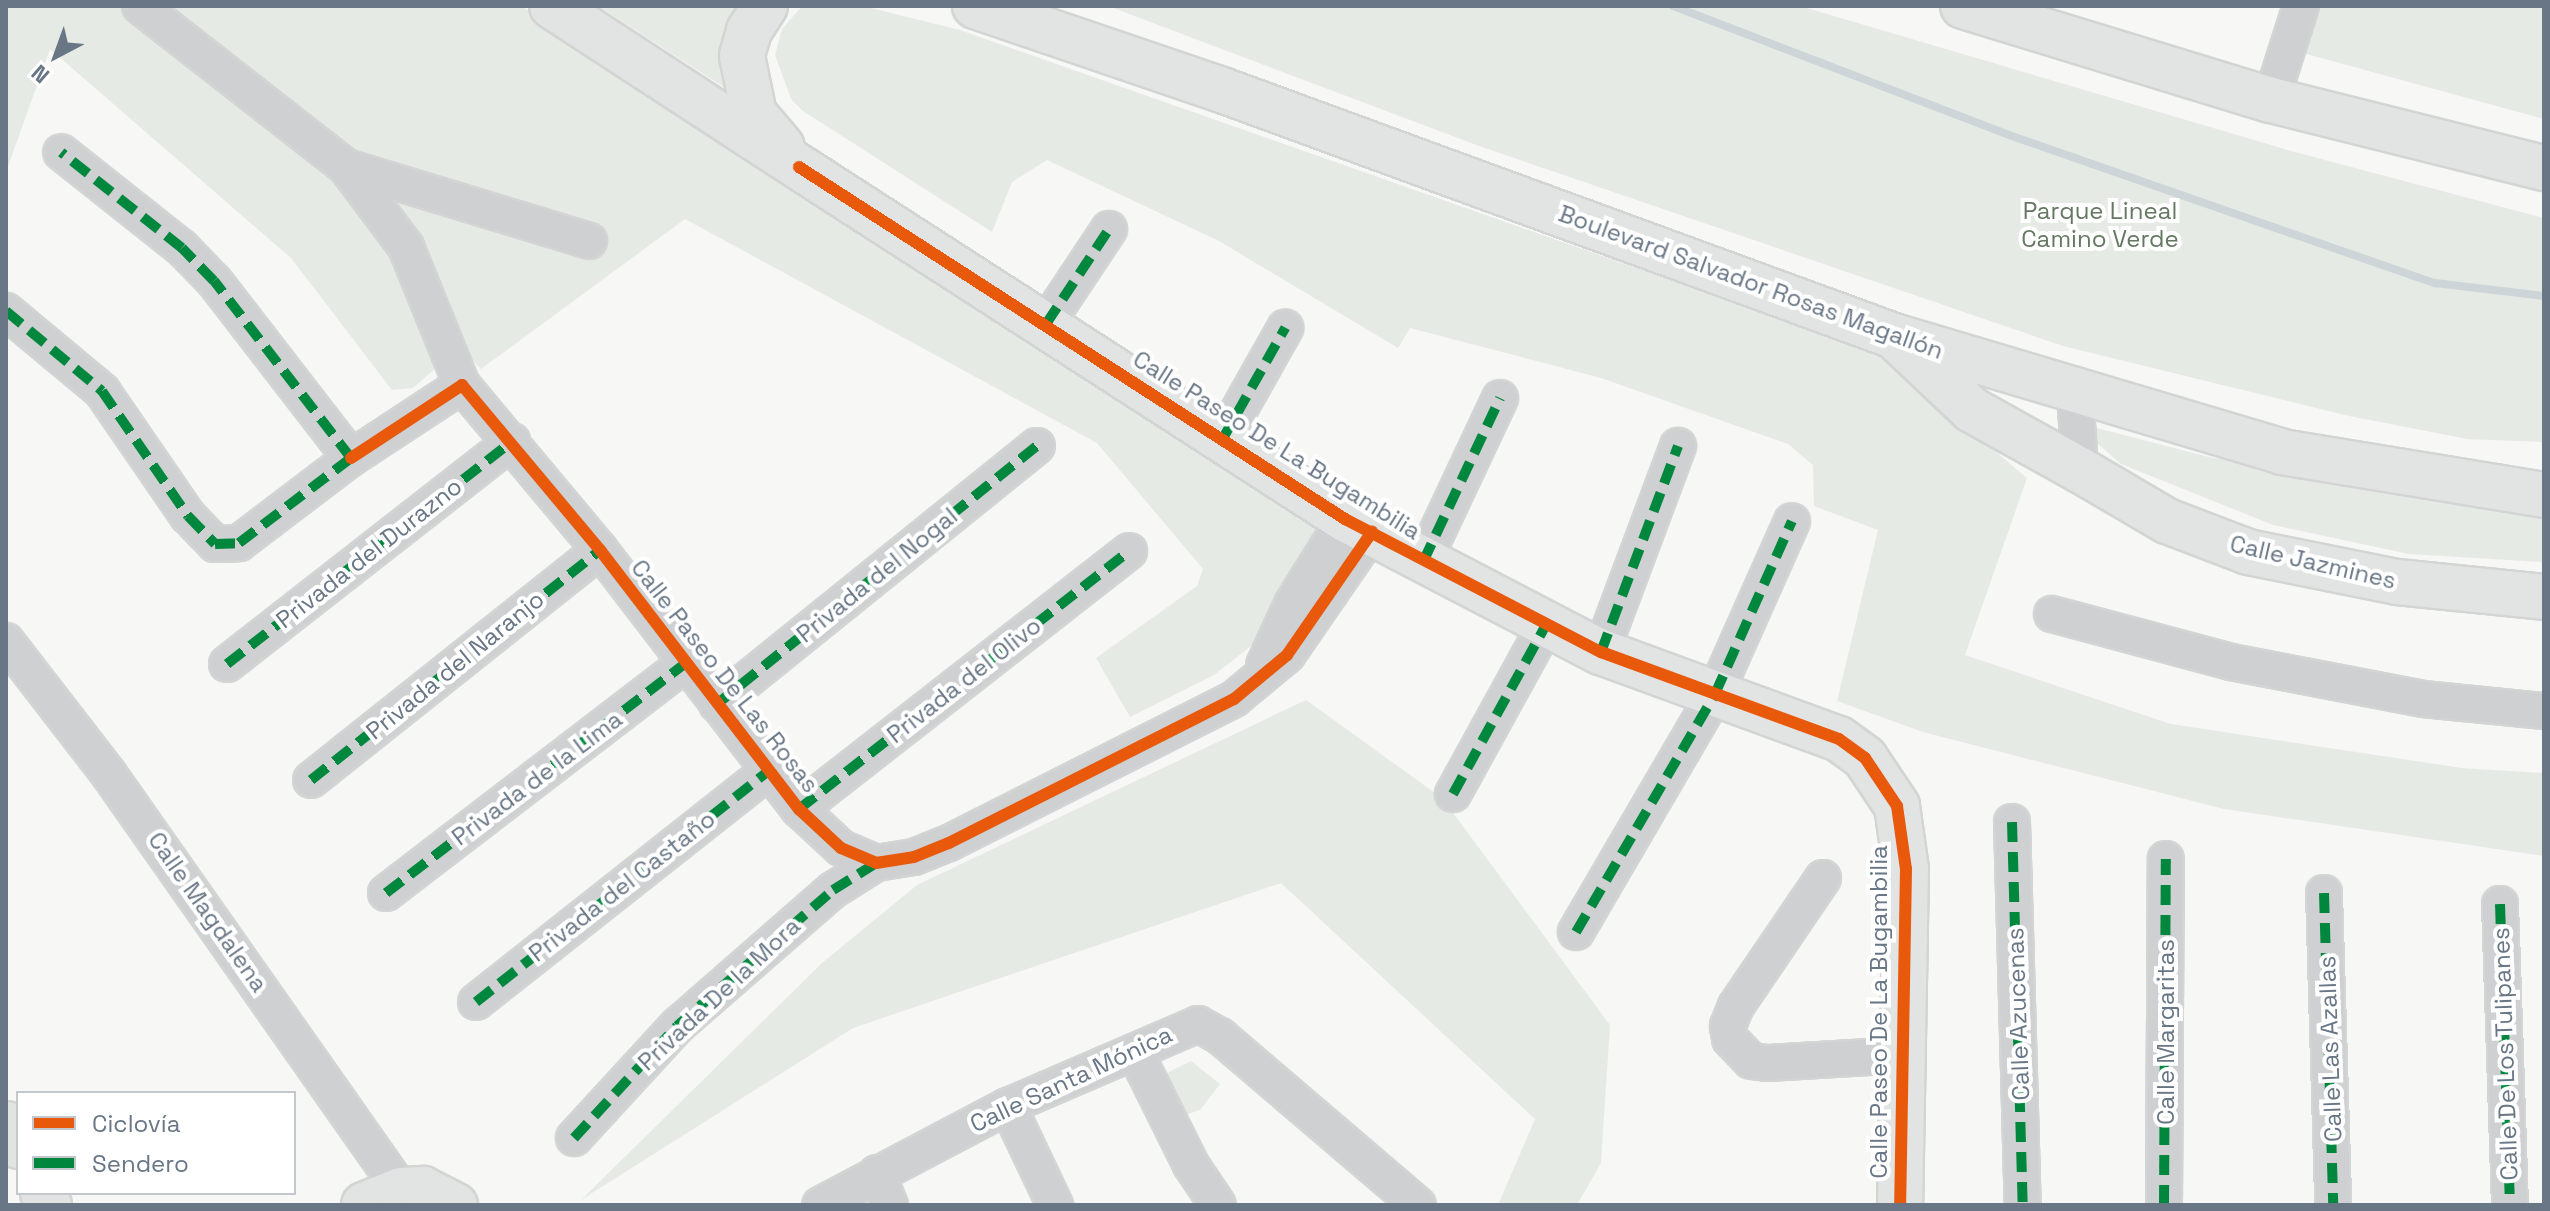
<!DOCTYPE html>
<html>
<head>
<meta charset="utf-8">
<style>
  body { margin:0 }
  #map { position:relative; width:2550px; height:1211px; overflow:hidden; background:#f7f7f6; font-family:"Space Grotesk",sans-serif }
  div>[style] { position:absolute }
  .green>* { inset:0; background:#e6eae4 }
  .stream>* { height:8px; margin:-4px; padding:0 4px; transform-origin:4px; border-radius:4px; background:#ced5d9 }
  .roads { filter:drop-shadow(2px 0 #d3d4d4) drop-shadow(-2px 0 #d3d4d4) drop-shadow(0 2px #d3d4d4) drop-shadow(0 -2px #d3d4d4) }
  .street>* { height:34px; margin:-17px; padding:0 17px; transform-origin:17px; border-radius:17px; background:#cfd0d1 }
  .secondary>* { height:44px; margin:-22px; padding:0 22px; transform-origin:22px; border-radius:22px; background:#e2e3e3 }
  .highway>* { height:44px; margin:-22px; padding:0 22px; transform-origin:22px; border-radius:22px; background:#e2e3e3 }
  .quiet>* { height:10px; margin-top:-5px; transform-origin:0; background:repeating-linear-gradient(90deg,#00873e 0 20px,transparent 0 30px) }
  .cycleway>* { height:12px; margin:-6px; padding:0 6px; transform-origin:6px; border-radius:6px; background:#e8590c }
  span { translate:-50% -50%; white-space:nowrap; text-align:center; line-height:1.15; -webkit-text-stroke:8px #fff; paint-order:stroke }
  .park-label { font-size:24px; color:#657862 }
  .street-label { font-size:24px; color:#687685 }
  .frame { position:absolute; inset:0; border:8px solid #687685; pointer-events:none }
  .legend { position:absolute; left:16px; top:1091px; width:280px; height:104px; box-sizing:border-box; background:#fff; border:2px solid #c3c8ce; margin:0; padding:10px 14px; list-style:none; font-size:24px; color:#687685 }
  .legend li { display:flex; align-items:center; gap:16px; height:40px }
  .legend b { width:40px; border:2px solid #c3c8ce }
  .north { position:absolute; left:16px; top:16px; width:80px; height:80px; -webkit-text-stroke:6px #fff; paint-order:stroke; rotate:221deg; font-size:22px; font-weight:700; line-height:32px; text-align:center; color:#687685 }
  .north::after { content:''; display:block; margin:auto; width:28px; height:36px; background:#687685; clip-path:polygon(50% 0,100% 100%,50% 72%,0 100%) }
</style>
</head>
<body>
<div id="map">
  <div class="green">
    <i style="clip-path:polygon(6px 6px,521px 6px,1124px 392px,1313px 522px,1319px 531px,1316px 544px,1256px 642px,1214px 675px,1130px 717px,1096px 658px,1197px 586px,1203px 569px,1097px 443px,685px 219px,481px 369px,460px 347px,413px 388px,392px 390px,291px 258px,50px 49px,6px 172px)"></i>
    <i style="clip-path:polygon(598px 6px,753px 6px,739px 97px)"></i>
    <i style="clip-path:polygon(802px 6px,863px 6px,960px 30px,1878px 353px,2027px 478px,1965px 655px,2171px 724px,2462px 768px,2544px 773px,2544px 856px,2224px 809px,1923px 732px,1837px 701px,1878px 530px,1814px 506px,1813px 465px,1788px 444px,1601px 378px,1410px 328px,1398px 348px,1219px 241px,1047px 160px,1012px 182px,992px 232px,803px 111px,791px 99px,775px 55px,782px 29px)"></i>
    <i style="clip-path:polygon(1108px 6px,1800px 6px,2291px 151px,2544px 218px,2544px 442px,2467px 439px,2349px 416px,2063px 346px,1479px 146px)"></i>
    <i style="clip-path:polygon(2321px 6px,2544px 6px,2544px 119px,2303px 53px)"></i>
    <i style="clip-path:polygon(2089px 426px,2209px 457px,2475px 506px,2544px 511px,2544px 562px,2409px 554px,2273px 525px,2121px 464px,2098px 444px)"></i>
    <i style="clip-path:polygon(1306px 700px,1442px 798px,1610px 1025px,1601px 1163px,1577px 1205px,1498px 1205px,1535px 1119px,1281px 883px,853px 1028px,581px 1200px,822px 963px,917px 885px)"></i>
    <i style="clip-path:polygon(1191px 1061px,1220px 1084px,1200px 1110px,1182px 1116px,1163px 1075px)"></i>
  </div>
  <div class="stream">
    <i style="left:1673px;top:6px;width:360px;rotate:21deg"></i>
    <i style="left:2009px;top:135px;width:451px;rotate:19.2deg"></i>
    <i style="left:2435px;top:283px;width:110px;rotate:6.8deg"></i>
  </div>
  <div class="roads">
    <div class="street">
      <i style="left:140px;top:6px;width:261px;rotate:38deg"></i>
      <i style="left:346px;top:167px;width:100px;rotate:53.1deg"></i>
      <i style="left:406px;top:247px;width:149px;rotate:67.9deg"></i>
      <i style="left:2271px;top:100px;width:99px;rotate:-72.3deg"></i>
      <i style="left:346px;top:167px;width:254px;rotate:16.9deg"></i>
      <i style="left:6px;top:311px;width:125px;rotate:39.8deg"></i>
      <i style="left:102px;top:391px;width:152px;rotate:55.5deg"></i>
      <i style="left:188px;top:516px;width:39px;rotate:46deg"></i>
      <i style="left:215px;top:544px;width:24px;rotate:-2deg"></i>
      <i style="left:239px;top:543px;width:141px;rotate:-37.2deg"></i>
      <i style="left:351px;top:458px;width:224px;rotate:-127.7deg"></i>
      <i style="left:214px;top:281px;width:46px;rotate:-134.1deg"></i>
      <i style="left:182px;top:248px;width:154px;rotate:-141.6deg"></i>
      <i style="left:1046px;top:324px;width:114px;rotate:-56.4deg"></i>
      <i style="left:2075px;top:392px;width:78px;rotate:86.3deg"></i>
      <i style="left:1222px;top:440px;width:129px;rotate:-60.6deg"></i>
      <i style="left:351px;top:458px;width:133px;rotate:-33.3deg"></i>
      <i style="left:462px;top:385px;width:215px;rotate:50.1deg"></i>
      <i style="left:600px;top:550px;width:327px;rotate:52.5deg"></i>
      <i style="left:799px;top:809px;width:57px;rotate:42.9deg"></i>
      <i style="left:841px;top:848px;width:38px;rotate:23deg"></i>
      <i style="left:876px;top:863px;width:38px;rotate:-9deg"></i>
      <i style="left:914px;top:857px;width:38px;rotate:-22deg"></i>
      <i style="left:949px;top:843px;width:319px;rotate:-26.8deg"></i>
      <i style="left:1234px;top:699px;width:69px;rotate:-39.7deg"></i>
      <i style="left:1287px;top:655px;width:150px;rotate:-55.4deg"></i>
      <i style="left:1423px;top:562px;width:181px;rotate:-64.8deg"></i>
      <i style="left:2052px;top:614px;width:185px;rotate:15deg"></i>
      <i style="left:2231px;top:662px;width:196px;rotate:10.9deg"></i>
      <i style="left:2423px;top:699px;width:122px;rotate:5.7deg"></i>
      <i style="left:6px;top:641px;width:167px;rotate:52.3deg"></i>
      <i style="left:108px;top:773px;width:510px;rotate:54.91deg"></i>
      <i style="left:1601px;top:652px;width:220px;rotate:-69.5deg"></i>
      <i style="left:227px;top:664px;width:362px;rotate:-38deg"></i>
      <i style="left:1264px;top:665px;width:67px;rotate:-65.3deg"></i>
      <i style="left:1292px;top:604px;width:100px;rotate:-58.1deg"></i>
      <i style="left:717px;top:704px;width:411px;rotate:-38.9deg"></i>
      <i style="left:311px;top:780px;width:369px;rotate:-38.5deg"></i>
      <i style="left:1453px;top:794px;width:195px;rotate:-61.2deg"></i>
      <i style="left:799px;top:809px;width:419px;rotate:-38deg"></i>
      <i style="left:2012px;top:822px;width:383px;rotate:88.4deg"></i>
      <i style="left:1823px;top:878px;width:155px;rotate:124.2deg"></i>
      <i style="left:1736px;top:1006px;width:22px;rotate:112deg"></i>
      <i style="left:1728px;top:1026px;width:13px;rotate:81deg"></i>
      <i style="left:1730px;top:1039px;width:30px;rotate:46deg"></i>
      <i style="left:1751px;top:1061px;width:17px;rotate:7deg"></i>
      <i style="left:1768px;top:1063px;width:135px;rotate:-3.4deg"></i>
      <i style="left:386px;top:893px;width:378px;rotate:-37.5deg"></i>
      <i style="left:2324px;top:893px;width:312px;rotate:88.3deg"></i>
      <i style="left:2500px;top:904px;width:301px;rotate:88.1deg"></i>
      <i style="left:1576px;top:932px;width:276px;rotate:-59.7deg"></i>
      <i style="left:1715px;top:694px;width:189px;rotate:-66deg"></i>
      <i style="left:476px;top:1002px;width:372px;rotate:-38.3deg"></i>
      <i style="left:1135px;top:1052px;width:126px;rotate:63.6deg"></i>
      <i style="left:1191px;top:1165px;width:48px;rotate:56deg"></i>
      <i style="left:1008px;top:1106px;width:110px;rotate:64.6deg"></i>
      <i style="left:574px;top:1138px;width:152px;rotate:-47.4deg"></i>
      <i style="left:677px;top:1026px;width:207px;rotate:-41.1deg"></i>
      <i style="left:833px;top:890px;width:51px;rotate:-32.1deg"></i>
      <i style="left:877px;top:1173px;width:35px;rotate:68deg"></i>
      <i style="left:820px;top:1205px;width:212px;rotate:-27.8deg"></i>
      <i style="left:1008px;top:1106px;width:207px;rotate:-23.3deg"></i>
      <i style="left:1198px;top:1024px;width:25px;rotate:29deg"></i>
      <i style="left:1220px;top:1036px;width:260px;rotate:40.5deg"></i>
      <i style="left:2164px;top:1205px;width:346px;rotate:-89.7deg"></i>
    </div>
    <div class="secondary">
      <i style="left:799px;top:167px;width:650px;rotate:32.81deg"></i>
      <i style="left:1345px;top:519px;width:288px;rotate:27.5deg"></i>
      <i style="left:1601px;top:652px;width:253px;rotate:20.1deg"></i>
      <i style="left:1839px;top:739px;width:32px;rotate:36deg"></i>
      <i style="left:1865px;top:758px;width:58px;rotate:56.3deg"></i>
      <i style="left:1897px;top:806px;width:64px;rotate:81.9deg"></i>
      <i style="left:1906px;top:869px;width:336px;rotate:91deg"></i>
      <i style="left:2080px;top:470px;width:101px;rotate:30.4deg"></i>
      <i style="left:2167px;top:521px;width:87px;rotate:20.9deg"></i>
      <i style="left:2248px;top:552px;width:152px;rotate:11.4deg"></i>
      <i style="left:2397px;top:582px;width:148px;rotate:5.8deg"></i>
      <i style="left:6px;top:1124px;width:25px;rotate:61deg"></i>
      <i style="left:43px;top:1193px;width:13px;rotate:63deg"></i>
      <i style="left:364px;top:1205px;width:40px;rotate:-22deg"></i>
      <i style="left:401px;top:1190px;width:22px;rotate:-3deg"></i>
      <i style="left:423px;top:1189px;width:36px;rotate:27deg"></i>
    </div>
    <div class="highway">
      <i style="left:552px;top:6px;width:295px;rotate:33.1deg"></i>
      <i style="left:765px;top:6px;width:30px;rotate:123deg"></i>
      <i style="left:749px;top:31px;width:26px;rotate:106deg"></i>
      <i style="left:742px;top:56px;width:59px;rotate:78.3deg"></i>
      <i style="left:754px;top:114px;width:43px;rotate:49.7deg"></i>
      <i style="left:975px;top:6px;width:261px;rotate:18.8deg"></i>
      <i style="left:1222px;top:90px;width:716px;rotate:20.11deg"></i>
      <i style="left:1894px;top:336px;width:405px;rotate:16.6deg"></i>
      <i style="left:2282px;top:452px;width:266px;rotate:9.3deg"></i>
      <i style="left:1963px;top:6px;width:322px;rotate:17deg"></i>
      <i style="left:2271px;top:100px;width:281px;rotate:14deg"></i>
      <i style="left:1899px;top:341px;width:100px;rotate:43.4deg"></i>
      <i style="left:1972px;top:410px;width:124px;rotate:29.1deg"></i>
    </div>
  </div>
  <div class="quiet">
    <i style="left:6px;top:311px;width:125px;rotate:39.8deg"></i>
    <i style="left:102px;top:391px;width:152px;rotate:55.5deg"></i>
    <i style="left:188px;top:516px;width:39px;rotate:46deg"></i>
    <i style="left:215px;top:544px;width:24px;rotate:-2deg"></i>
    <i style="left:239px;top:543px;width:141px;rotate:-37.2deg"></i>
    <i style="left:351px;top:458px;width:224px;rotate:-127.7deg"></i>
    <i style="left:214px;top:281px;width:46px;rotate:-134.1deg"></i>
    <i style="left:182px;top:248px;width:154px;rotate:-141.6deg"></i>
    <i style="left:1046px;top:324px;width:114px;rotate:-56.4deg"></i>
    <i style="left:1222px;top:440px;width:129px;rotate:-60.6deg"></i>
    <i style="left:1423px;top:562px;width:181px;rotate:-64.8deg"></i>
    <i style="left:1601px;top:652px;width:220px;rotate:-69.5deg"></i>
    <i style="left:227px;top:664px;width:362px;rotate:-38deg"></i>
    <i style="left:717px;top:704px;width:411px;rotate:-38.9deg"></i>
    <i style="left:311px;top:780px;width:369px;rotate:-38.5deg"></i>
    <i style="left:1453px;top:794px;width:195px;rotate:-61.2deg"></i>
    <i style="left:799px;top:809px;width:419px;rotate:-38deg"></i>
    <i style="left:2012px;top:822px;width:383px;rotate:88.4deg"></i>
    <i style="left:386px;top:893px;width:378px;rotate:-37.5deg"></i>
    <i style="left:2324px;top:893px;width:312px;rotate:88.3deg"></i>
    <i style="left:2500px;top:904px;width:301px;rotate:88.1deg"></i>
    <i style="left:1576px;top:932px;width:276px;rotate:-59.7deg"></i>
    <i style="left:1715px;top:694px;width:189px;rotate:-66deg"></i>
    <i style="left:476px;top:1002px;width:372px;rotate:-38.3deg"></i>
    <i style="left:574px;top:1138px;width:152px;rotate:-47.4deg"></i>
    <i style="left:677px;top:1026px;width:207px;rotate:-41.1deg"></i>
    <i style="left:833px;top:890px;width:51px;rotate:-32.1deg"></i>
    <i style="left:2164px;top:1205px;width:346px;rotate:-89.7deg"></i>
  </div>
  <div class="cycleway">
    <i style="left:799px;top:167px;width:650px;rotate:32.81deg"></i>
    <i style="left:1345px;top:519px;width:288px;rotate:27.5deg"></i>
    <i style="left:1601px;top:652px;width:253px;rotate:20.1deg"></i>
    <i style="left:1839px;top:739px;width:32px;rotate:36deg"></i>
    <i style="left:1865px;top:758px;width:58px;rotate:56.3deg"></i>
    <i style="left:1897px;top:806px;width:64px;rotate:81.9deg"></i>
    <i style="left:1906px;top:869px;width:336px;rotate:91deg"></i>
    <i style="left:351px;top:458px;width:133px;rotate:-33.3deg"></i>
    <i style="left:462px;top:385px;width:215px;rotate:50.1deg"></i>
    <i style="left:600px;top:550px;width:327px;rotate:52.5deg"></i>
    <i style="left:799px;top:809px;width:57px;rotate:42.9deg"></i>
    <i style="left:841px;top:848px;width:38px;rotate:23deg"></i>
    <i style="left:876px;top:863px;width:38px;rotate:-9deg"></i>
    <i style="left:914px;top:857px;width:38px;rotate:-22deg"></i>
    <i style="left:949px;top:843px;width:319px;rotate:-26.8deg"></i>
    <i style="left:1234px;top:699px;width:69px;rotate:-39.7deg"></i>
    <i style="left:1287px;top:655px;width:150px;rotate:-55.4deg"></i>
  </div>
  <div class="park-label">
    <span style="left:2100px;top:225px">Parque Lineal<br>Camino Verde</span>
  </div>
  <div class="street-label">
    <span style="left:1751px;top:282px;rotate:20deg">Boulevard Salvador Rosas Magallón</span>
    <span style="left:1277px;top:445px;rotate:32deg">Calle Paseo De La Bugambilia</span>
    <span style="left:369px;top:553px;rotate:-38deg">Privada del Durazno</span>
    <span style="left:2313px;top:562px;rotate:13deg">Calle Jazmines</span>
    <span style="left:877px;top:575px;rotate:-39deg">Privada del Nogal</span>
    <span style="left:455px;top:665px;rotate:-39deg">Privada del Naranjo</span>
    <span style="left:725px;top:676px;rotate:52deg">Calle Paseo De Las Rosas</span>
    <span style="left:964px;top:680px;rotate:-38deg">Privada del Olivo</span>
    <span style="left:537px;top:778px;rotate:-37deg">Privada de la Lima</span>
    <span style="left:622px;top:886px;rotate:-38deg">Privada del Castaño</span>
    <span style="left:208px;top:912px;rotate:55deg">Calle Magdalena</span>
    <span style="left:719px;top:994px;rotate:-43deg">Privada De la Mora</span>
    <span style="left:1879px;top:1012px;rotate:-90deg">Calle Paseo De La Bugambilia</span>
    <span style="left:2018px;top:1014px;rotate:-92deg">Calle Azucenas</span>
    <span style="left:2166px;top:1032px;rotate:-90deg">Calle Margaritas</span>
    <span style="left:2330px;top:1049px;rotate:-92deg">Calle Las Azallas</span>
    <span style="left:2505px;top:1054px;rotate:-92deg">Calle De Los Tulipanes</span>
    <span style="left:1071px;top:1079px;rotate:-25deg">Calle Santa Mónica</span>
  </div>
  <div class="frame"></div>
  <ul class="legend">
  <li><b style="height:10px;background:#e8590c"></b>Ciclovía</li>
  <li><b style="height:10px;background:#00873e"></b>Sendero</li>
  </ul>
  <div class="north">N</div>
</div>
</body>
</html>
